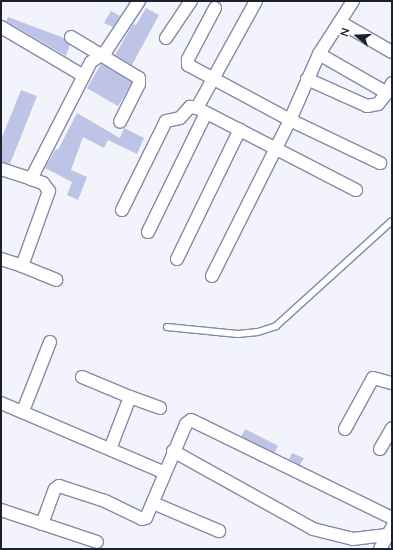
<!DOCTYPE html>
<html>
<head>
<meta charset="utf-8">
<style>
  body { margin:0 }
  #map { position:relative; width:393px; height:550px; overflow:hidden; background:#f3f4fb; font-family:"Nunito Sans",sans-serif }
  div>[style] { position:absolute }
  .building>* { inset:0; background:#bec4e6; transform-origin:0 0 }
  .roads { filter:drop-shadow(1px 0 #8389a9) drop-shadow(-1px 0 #8389a9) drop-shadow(0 1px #8389a9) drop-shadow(0 -1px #8389a9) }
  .lane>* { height:6px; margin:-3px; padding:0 3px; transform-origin:3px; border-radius:3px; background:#fff }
  .street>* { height:12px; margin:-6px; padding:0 6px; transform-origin:6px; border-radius:6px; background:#fff }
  span { translate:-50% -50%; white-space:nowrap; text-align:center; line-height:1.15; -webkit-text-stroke:4px #fff; paint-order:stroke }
  .frame { position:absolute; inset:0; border:2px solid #1e202d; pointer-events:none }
  .north { position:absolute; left:337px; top:16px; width:40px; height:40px; -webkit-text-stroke:3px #fff; paint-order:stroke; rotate:288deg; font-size:11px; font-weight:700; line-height:16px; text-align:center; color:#1e202d }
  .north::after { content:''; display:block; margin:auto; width:14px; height:18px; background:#1e202d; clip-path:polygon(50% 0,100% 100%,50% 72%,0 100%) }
</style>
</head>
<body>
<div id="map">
  <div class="building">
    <i style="clip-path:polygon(146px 8px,159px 15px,132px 65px,115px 55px,133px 24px,136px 25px)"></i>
    <i style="clip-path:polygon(111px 11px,120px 16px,113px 27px,104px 23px)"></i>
    <i style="clip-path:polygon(8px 17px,64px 38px,70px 45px,66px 56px,6px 21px)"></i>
    <i style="left:101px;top:64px;width:36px;height:28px;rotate:30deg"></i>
    <i style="clip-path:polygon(21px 90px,37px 96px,10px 164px,1px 162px,1px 140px)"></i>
    <i style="clip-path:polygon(77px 113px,120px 138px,124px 128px,144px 138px,137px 154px,108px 140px,104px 148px,83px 137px,71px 170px,87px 177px,78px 200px,67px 195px,72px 182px,45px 168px,56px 149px,58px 150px)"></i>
    <i style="left:245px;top:429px;width:37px;height:8px;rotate:27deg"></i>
    <i style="clip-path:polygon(292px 453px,304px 458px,300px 465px,289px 459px)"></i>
  </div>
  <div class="roads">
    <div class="lane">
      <i style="left:167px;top:327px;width:71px;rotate:5.6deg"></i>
      <i style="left:238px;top:334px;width:20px;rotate:-6deg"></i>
      <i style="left:258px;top:332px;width:19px;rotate:-18deg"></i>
      <i style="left:276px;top:326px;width:156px;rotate:-42.2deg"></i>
    </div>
    <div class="street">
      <i style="left:256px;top:1px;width:122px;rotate:118.9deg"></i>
      <i style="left:197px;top:108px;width:179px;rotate:27.3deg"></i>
      <i style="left:215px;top:8px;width:58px;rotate:117.9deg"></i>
      <i style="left:188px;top:59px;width:6px;rotate:90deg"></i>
      <i style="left:188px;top:65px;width:116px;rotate:28.3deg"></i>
      <i style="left:290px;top:120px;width:100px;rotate:25.5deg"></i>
      <i style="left:340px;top:22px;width:60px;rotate:30deg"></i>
      <i style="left:1px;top:27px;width:96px;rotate:30.6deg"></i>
      <i style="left:71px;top:37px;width:79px;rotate:31.1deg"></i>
      <i style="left:139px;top:78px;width:6px;rotate:90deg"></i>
      <i style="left:139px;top:84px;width:42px;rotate:116.6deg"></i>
      <i style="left:166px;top:38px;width:45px;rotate:-56deg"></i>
      <i style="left:319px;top:54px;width:78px;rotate:29.8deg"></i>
      <i style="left:387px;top:93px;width:11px;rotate:-63deg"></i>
      <i style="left:307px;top:79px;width:66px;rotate:24.2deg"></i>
      <i style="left:367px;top:106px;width:11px;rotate:-10deg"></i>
      <i style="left:378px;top:104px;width:14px;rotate:-51deg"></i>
      <i style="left:1px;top:169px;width:32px;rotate:18deg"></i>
      <i style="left:122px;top:210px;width:99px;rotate:-63.7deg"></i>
      <i style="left:166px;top:121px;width:14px;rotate:-12deg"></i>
      <i style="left:180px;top:118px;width:15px;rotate:-48deg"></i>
      <i style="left:190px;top:107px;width:7px;rotate:8deg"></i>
      <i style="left:148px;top:232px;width:132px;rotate:-64deg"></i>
      <i style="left:1px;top:259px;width:22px;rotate:18deg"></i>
      <i style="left:22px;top:266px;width:80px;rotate:-70.2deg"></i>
      <i style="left:49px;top:191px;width:10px;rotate:-127deg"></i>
      <i style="left:43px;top:183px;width:13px;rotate:-162deg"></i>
      <i style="left:31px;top:179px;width:131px;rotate:-62.9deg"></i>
      <i style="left:91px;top:62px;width:19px;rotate:-36deg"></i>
      <i style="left:106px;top:51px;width:60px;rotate:-56.6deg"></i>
      <i style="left:177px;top:259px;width:144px;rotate:-64.1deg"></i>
      <i style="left:22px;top:266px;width:37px;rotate:22deg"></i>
      <i style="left:212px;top:276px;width:174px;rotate:-63.4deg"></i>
      <i style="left:290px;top:120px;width:72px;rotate:-66.3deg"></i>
      <i style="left:319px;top:54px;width:63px;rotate:-57.3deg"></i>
      <i style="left:82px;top:377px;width:52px;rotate:22.6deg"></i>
      <i style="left:130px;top:397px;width:56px;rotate:111deg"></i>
      <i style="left:130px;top:397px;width:32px;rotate:20deg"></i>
      <i style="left:1px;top:403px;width:176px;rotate:23.1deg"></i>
      <i style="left:23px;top:411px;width:74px;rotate:-68.6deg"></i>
      <i style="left:345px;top:429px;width:58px;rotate:-61.2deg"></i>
      <i style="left:373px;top:378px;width:20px;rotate:15deg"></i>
      <i style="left:380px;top:449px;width:24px;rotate:-60deg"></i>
      <i style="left:173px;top:451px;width:160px;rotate:29.1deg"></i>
      <i style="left:313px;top:529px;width:41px;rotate:14deg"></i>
      <i style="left:353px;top:539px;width:34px;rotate:-7deg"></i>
      <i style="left:153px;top:503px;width:72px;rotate:23deg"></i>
      <i style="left:1px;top:510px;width:101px;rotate:18.4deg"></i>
      <i style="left:42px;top:524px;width:37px;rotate:-70deg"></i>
      <i style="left:55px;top:489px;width:5px;rotate:-37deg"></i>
      <i style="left:59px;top:486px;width:48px;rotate:18.1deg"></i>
      <i style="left:105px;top:501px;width:41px;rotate:25.9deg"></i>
      <i style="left:142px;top:519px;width:4px;rotate:-14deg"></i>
      <i style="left:146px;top:518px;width:102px;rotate:-66.9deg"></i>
      <i style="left:186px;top:424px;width:6px;rotate:-39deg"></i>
      <i style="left:191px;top:420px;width:224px;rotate:26deg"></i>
      <i style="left:380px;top:549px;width:25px;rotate:-61deg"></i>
    </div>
  </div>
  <div class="frame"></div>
  <div class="north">N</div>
</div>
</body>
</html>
